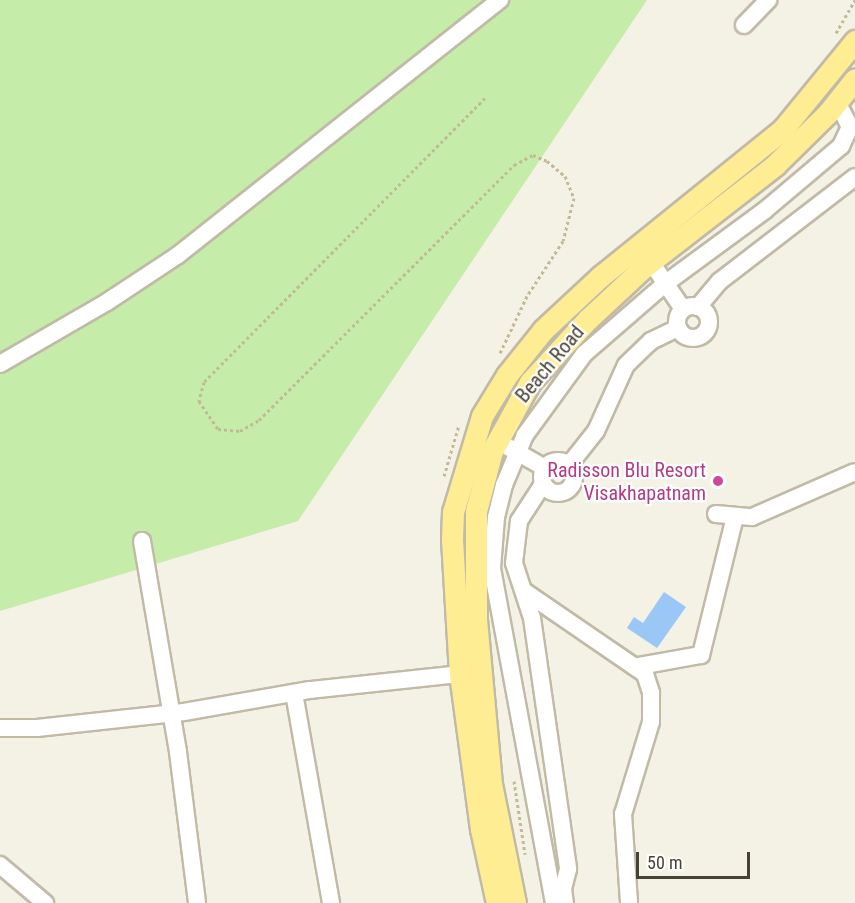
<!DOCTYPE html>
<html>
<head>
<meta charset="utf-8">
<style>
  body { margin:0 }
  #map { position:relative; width:855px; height:903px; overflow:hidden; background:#f4f1e5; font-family:"Roboto Condensed",sans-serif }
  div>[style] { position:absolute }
  .green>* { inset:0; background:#c6eca9 }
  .water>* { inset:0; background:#9bc7f7 }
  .path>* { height:3px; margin-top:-1.5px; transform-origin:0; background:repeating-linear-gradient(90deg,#c3b996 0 3px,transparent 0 6px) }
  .roads { filter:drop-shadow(2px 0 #c0baa6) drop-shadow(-2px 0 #c0baa6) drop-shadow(0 2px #c0baa6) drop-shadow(0 -2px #c0baa6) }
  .minor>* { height:16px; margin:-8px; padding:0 8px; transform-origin:8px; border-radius:8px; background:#fff }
  .minor>.ring { margin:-8px; padding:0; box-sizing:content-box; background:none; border:16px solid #fff; border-radius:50% }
  .major>* { height:21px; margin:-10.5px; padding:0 10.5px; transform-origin:10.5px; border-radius:10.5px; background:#ffed93 }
  .dots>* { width:16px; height:16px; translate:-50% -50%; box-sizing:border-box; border:3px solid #fff; border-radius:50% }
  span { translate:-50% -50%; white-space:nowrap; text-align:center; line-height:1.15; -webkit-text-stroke:4.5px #fff; paint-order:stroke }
  .street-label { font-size:20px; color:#474234 }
  .hotel-label { font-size:20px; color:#b23c85 }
  .right { translate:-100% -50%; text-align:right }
  .scale { position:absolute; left:636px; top:852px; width:114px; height:27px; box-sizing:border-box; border:3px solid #474234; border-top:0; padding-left:8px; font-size:18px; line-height:21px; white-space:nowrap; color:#474234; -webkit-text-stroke:4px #fff; paint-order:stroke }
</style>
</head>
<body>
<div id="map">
  <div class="green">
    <i style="clip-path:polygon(0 0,647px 0,298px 521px,0 611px)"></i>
  </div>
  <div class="water">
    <i style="clip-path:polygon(664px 592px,686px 607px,657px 648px,627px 628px,634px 617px,643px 623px)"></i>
  </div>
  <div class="path">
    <i style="left:836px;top:33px;width:38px;rotate:-60deg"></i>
    <i style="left:485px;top:98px;width:400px;rotate:134.7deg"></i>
    <i style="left:204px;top:382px;width:20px;rotate:105deg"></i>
    <i style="left:199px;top:401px;width:34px;rotate:56deg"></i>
    <i style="left:218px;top:429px;width:22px;rotate:5deg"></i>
    <i style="left:240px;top:431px;width:22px;rotate:-30deg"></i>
    <i style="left:259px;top:420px;width:361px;rotate:-45deg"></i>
    <i style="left:514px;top:165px;width:21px;rotate:-28deg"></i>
    <i style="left:533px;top:155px;width:15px;rotate:23deg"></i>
    <i style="left:547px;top:161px;width:23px;rotate:40deg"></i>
    <i style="left:565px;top:176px;width:24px;rotate:68deg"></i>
    <i style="left:574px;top:198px;width:44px;rotate:104.3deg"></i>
    <i style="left:563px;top:241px;width:66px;rotate:123.2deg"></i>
    <i style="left:527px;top:296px;width:63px;rotate:115.3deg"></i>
    <i style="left:444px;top:476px;width:53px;rotate:-73.6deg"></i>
    <i style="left:514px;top:781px;width:74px;rotate:81.4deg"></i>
  </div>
  <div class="roads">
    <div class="minor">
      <i style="left:744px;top:25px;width:35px;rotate:-46deg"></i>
      <i style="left:651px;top:262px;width:57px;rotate:55.8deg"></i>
      <i class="ring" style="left:677px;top:306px;width:16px;height:16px"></i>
      <i style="left:698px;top:307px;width:34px;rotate:-50deg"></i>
      <i style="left:720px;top:281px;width:170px;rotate:-37.6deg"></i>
      <i style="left:0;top:364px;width:124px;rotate:-30.1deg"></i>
      <i style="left:107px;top:302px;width:85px;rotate:-33.5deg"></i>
      <i style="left:178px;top:255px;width:411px;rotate:-38.4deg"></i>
      <i style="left:508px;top:447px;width:43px;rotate:29.6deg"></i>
      <i class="ring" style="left:542px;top:461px;width:16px;height:16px"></i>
      <i style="left:569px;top:465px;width:43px;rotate:-51.5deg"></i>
      <i style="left:596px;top:431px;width:72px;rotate:-65.6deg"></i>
      <i style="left:626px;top:365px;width:35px;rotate:-44deg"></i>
      <i style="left:651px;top:341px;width:30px;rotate:-26deg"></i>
      <i style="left:543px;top:484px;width:44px;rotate:123deg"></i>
      <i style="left:519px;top:521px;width:42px;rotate:96.8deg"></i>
      <i style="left:514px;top:563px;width:58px;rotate:71.9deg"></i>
      <i style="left:532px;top:618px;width:254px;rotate:81.8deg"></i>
      <i style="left:568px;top:869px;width:21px;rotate:104deg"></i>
      <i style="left:563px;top:889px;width:14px;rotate:82deg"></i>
      <i style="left:716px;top:514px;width:36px;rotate:5deg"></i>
      <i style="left:752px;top:517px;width:112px;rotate:-23.6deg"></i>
      <i style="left:142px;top:541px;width:214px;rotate:80.3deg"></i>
      <i style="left:178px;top:752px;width:152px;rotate:82.8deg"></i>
      <i style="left:524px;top:591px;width:147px;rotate:34.4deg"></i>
      <i style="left:645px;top:674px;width:20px;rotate:72deg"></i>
      <i style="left:651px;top:693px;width:29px;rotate:90deg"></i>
      <i style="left:651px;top:722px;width:96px;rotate:106.9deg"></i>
      <i style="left:623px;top:814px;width:89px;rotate:86.1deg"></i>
      <i style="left:639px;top:666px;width:63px;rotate:-10.1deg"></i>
      <i style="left:701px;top:655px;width:142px;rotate:-76.2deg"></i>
      <i style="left:294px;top:693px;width:213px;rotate:80deg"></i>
      <i style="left:0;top:728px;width:37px"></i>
      <i style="left:37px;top:728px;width:148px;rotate:-6.2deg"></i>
      <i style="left:184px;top:712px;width:128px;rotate:-9.9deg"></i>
      <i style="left:310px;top:690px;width:151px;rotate:-6.1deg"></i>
      <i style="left:0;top:865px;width:59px;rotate:40.2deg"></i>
      <i style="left:554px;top:903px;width:341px;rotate:-100.5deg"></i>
      <i style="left:492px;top:568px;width:51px;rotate:-85.5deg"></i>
      <i style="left:496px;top:517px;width:33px;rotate:-76deg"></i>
      <i style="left:504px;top:485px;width:54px;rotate:-67.2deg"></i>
      <i style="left:525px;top:435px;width:100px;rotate:-53.9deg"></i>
      <i style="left:584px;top:354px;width:108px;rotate:-40.9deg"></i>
      <i style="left:666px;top:283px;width:122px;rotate:-36.3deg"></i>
      <i style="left:764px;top:211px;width:101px;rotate:-40.2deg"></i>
      <i style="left:841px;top:146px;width:21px;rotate:-65deg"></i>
      <i style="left:850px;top:127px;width:28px;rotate:-117deg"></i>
    </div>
    <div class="major">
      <i style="left:497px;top:903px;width:76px;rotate:-102.2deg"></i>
      <i style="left:481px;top:829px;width:156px;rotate:-97.7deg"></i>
      <i style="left:460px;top:674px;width:134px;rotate:-93.4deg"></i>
      <i style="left:452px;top:540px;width:28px;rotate:-88deg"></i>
      <i style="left:453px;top:512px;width:100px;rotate:-73.2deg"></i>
      <i style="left:482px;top:416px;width:48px;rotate:-58.6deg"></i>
      <i style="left:507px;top:375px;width:58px;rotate:-51.3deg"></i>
      <i style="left:543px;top:330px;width:79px;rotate:-43deg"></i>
      <i style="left:601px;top:276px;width:234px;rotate:-38.9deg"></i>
      <i style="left:783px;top:129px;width:114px;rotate:-50.7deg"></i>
      <i style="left:515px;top:903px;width:121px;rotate:-101.4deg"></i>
      <i style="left:491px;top:784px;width:166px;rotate:-95.2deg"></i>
      <i style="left:476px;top:619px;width:108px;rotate:-90deg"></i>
      <i style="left:476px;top:511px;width:62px;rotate:-75.1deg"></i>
      <i style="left:492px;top:451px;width:79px;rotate:-61.2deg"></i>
      <i style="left:530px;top:382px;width:86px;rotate:-47.4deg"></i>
      <i style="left:588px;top:319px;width:78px;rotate:-42.9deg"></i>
      <i style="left:645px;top:266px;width:165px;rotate:-37.8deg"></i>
      <i style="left:775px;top:165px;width:74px;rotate:-44.5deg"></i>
      <i style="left:828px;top:113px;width:43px;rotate:-51.5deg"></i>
    </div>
  </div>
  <div class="dots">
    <i style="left:718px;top:481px;background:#d1479c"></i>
  </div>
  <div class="street-label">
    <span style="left:550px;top:364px;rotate:-50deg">Beach Road</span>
  </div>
  <div class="hotel-label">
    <span class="right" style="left:706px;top:482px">Radisson Blu Resort<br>Visakhapatnam</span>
  </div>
  <div class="scale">50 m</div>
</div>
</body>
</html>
